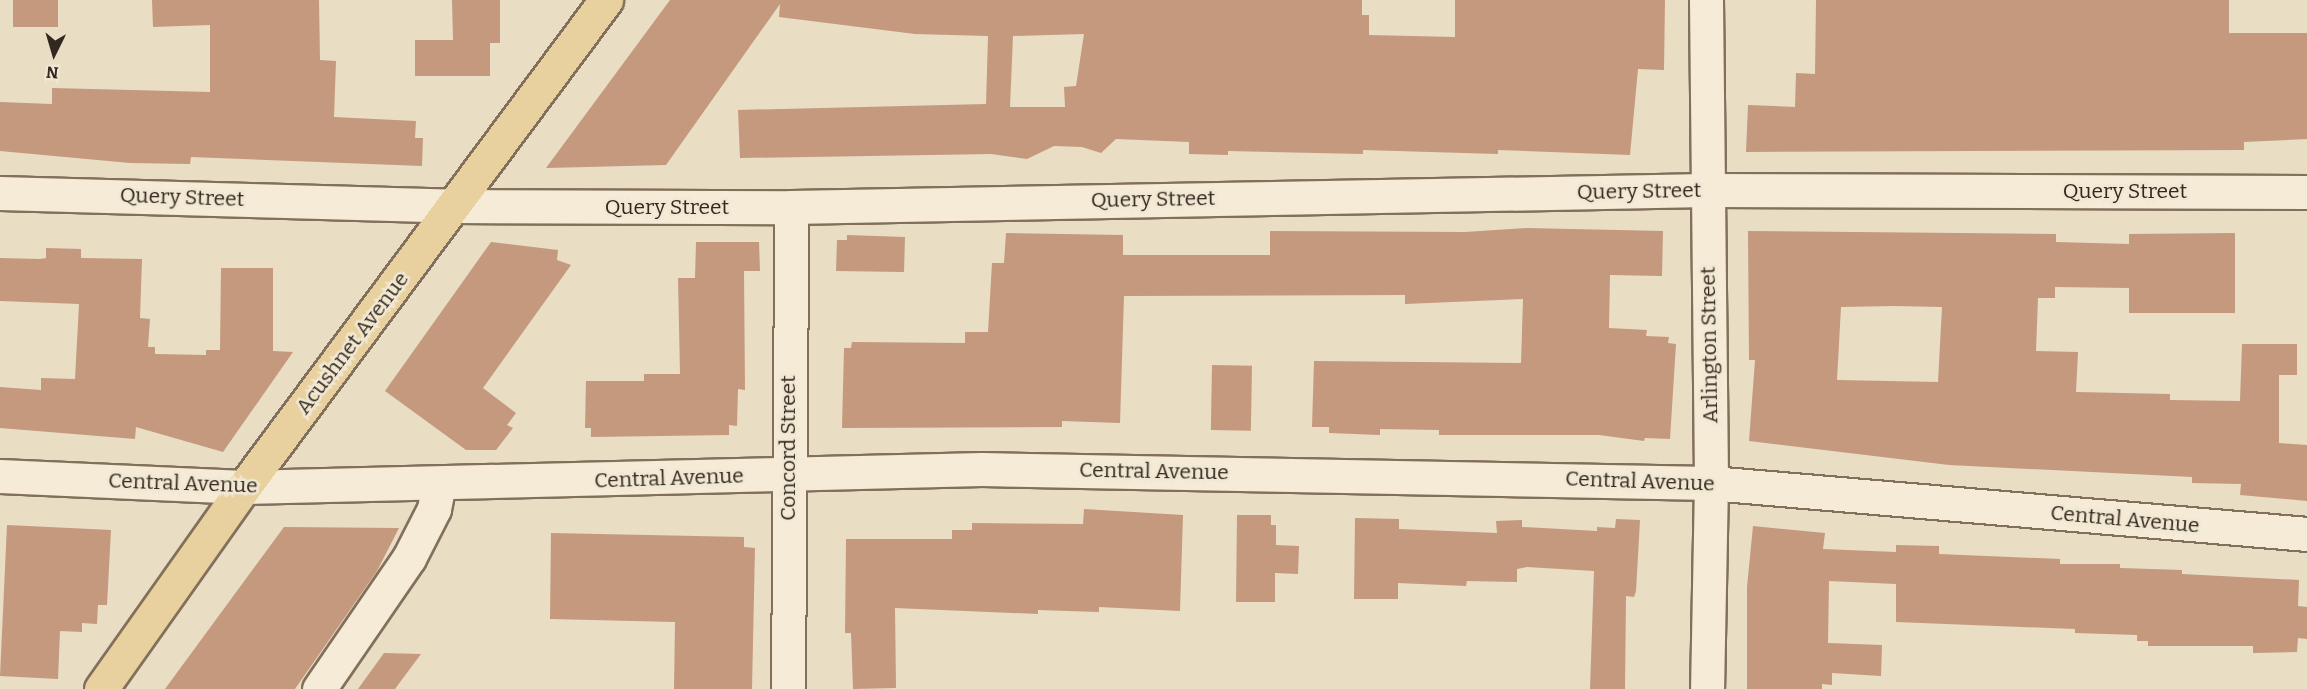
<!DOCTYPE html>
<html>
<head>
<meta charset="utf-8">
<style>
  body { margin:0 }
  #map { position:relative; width:2307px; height:689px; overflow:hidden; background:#e9ddc4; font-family:Bitter,serif }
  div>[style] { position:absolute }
  .building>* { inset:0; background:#c4997d; transform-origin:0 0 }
  .roads { filter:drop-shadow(2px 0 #82705c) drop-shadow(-2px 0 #82705c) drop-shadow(0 2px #82705c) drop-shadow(0 -2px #82705c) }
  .minor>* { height:33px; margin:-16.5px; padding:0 16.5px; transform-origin:16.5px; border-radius:16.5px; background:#f5ebd6 }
  .major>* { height:33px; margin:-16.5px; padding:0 16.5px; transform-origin:16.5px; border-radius:16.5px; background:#e9d19f }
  span { translate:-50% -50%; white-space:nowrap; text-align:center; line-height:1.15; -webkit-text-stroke:5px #f1e8d3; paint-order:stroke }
  .street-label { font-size:21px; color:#33281f }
  .north { position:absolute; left:24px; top:24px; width:60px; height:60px; -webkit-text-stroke:4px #f1e8d3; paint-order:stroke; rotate:185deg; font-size:16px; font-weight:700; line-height:24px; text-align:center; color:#33281f }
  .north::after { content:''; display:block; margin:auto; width:21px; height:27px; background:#33281f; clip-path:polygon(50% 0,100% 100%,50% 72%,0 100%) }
</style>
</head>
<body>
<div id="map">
  <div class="building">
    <i style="left:13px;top:0;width:45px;height:27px"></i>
    <i style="clip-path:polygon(152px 0,319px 0,320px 60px,336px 61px,334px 117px,416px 121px,415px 138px,423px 138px,422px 166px,191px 157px,190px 164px,130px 163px,0 151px,0 102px,52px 104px,52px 88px,210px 92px,210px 25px,153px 27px)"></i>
    <i style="clip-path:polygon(452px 0,500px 0,500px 43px,490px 43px,490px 76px,415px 76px,415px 40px,453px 40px)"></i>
    <i style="clip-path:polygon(evenodd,670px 0,1362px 0,1362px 15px,1369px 15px,1369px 35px,1455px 37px,1455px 0,1665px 0,1664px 70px,1638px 69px,1630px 155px,1498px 150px,1498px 154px,1363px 150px,1363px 154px,1228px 151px,1228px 155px,1189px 154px,1189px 142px,1116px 139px,1101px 153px,1082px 147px,1054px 146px,1027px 159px,991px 154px,740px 158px,738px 110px,986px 104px,988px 36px,915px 34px,779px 17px,780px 4px,666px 165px,546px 168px,670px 0,1084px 34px,1076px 86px,1064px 87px,1065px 107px,1010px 107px,1013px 36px,1084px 34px)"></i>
    <i style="clip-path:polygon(1816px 0,2229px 0,2229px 33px,2307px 33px,2307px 139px,2244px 142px,2244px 150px,1746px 152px,1748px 105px,1795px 107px,1796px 73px,1815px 74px)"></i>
    <i style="clip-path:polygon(1526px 228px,1663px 231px,1662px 276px,1610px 275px,1609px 328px,1647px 330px,1646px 336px,1669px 337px,1668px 343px,1676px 344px,1670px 439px,1645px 438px,1644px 441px,1599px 435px,1439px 435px,1439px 430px,1380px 429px,1380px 435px,1329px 433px,1329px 427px,1312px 427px,1314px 361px,1521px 363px,1523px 299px,1405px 304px,1405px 295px,1124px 296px,1120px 423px,1062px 421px,1062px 427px,842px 428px,844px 348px,851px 348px,852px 342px,965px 343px,965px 332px,988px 332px,992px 263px,1004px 263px,1006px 233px,1123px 235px,1123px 255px,1270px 255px,1270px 231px,1465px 232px)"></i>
    <i style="clip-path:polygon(evenodd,1748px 231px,2056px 234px,2056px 242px,2129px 244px,2129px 234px,2235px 233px,2235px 313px,2129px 313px,2129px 288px,2055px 287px,2055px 298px,2038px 298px,2036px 351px,2078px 352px,2076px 392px,2170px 394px,2170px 400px,2240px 401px,2242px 344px,2297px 344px,2297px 375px,2279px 375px,2279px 443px,2307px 445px,2307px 501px,2240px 495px,2241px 484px,2192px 483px,2192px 477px,1949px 465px,1749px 441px,1755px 360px,1749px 360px,1748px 231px,1895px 306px,1942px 307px,1938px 382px,1837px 380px,1841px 307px,1895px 306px)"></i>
    <i style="clip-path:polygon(847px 235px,905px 237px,904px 272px,836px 271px,837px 240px,847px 240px)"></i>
    <i style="clip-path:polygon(491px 242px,558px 250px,557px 260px,571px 265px,483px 388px,516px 413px,507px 425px,513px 428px,496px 450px,466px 450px,385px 391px)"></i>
    <i style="clip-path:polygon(696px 242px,759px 242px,760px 271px,744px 271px,745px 390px,738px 389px,737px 426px,729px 425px,729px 435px,591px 437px,591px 428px,585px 428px,586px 381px,644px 381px,644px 374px,680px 374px,678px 278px,695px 278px)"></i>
    <i style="clip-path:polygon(46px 248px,81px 249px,81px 258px,142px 259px,140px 318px,150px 319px,148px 347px,155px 347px,155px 354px,206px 355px,206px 350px,220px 350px,221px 268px,273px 268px,273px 351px,293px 352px,223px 452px,136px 427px,135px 439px,0 428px,0 387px,41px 390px,41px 378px,75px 379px,79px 304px,0 301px,0 258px,40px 259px,46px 258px)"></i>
    <i style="left:1212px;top:365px;width:40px;height:65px;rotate:1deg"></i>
    <i style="clip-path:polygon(1084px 509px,1183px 515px,1180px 611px,1099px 607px,1099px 612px,1038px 610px,1038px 614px,895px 608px,896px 688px,853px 689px,851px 633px,845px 633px,846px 539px,952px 539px,952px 530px,972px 530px,972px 523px,1083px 524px)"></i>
    <i style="clip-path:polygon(1237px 515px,1271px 515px,1271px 525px,1276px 525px,1276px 545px,1299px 546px,1298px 574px,1275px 573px,1275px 602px,1236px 602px)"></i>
    <i style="clip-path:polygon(1355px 518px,1399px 519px,1399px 529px,1497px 533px,1496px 521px,1522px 520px,1522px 527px,1597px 531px,1597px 527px,1615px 528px,1616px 519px,1640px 520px,1636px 591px,1634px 597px,1626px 596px,1625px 689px,1590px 689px,1594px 571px,1527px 567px,1517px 569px,1517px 582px,1467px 581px,1466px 586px,1398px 583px,1398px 599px,1354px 599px)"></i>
    <i style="clip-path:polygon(7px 525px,111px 530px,107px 605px,98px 605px,97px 624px,82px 623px,82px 632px,60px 631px,58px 679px,0 676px)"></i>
    <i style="clip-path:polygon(1753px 526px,1825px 533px,1823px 549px,1896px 552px,1896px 545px,1939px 546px,1939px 554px,2060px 559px,2060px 564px,2120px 564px,2120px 568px,2182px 570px,2182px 574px,2299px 580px,2298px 606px,2307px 607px,2307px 639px,2298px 638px,2297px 652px,2253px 653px,2253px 646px,2148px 646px,2148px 641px,2137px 641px,2137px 635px,2075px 633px,2075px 629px,1896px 622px,1896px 584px,1829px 581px,1828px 643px,1882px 645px,1881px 676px,1832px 673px,1832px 685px,1822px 684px,1822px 689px,1747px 689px,1747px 587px)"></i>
    <i style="clip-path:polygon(284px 527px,399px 528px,377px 571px,295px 689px,165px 689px)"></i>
    <i style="clip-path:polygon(551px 533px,744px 537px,744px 547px,755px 548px,752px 689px,674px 689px,675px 622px,550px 619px)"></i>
    <i style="clip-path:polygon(384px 653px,421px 654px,395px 689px,358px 689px)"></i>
  </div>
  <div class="roads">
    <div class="minor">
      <i style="left:1706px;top:0;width:483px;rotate:89.4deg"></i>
      <i style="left:1711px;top:483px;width:206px;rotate:91.1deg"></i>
      <i style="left:0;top:193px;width:455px;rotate:1.6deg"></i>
      <i style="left:455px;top:206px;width:336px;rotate:0.2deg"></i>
      <i style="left:791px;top:207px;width:916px;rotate:-1.06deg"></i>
      <i style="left:1707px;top:190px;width:600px;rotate:0.19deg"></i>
      <i style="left:0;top:476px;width:244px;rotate:2.6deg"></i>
      <i style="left:244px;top:487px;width:738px;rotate:-1.4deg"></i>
      <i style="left:982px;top:469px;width:729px;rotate:1.1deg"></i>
      <i style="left:1711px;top:483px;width:598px;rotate:4.89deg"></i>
      <i style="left:319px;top:689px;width:159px;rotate:-55.5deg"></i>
      <i style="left:409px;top:558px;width:55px;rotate:-63deg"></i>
      <i style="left:434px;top:509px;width:25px;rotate:-79deg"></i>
      <i style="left:788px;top:689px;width:482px;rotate:-89.6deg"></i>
    </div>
    <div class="major">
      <i style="left:101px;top:689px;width:247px;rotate:-54.7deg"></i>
      <i style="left:244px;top:487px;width:607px;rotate:-53.38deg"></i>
    </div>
  </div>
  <div class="street-label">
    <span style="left:1639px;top:191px;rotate:-1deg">Query Street</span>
    <span style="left:2125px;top:191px">Query Street</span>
    <span style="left:182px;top:197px;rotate:2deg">Query Street</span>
    <span style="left:1153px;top:199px;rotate:-1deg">Query Street</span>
    <span style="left:667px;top:207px">Query Street</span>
    <span style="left:352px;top:343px;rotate:-53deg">Acushnet Avenue</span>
    <span style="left:1709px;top:345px;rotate:-91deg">Arlington Street</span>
    <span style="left:788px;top:448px;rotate:-90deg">Concord Street</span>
    <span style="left:1154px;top:471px;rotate:1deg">Central Avenue</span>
    <span style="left:669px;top:478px;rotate:-2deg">Central Avenue</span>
    <span style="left:1640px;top:481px;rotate:2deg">Central Avenue</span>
    <span style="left:183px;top:483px;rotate:2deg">Central Avenue</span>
    <span style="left:2125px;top:519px;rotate:5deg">Central Avenue</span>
  </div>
  <div class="north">N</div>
</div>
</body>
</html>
